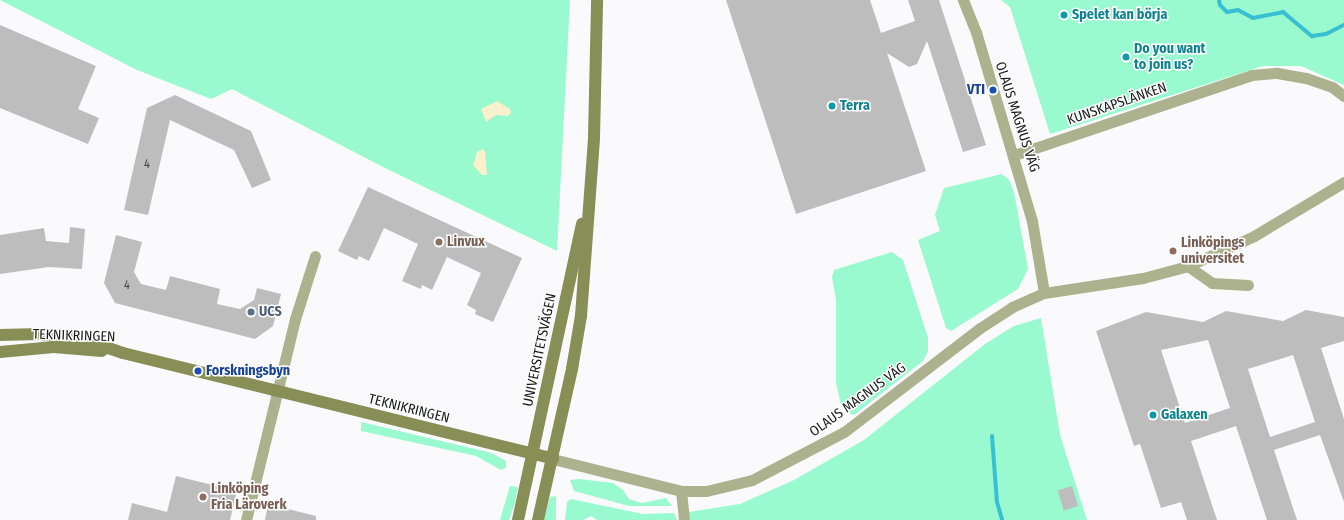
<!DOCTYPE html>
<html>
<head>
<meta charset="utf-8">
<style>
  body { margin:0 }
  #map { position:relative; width:1344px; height:520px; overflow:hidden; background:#fafafc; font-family:"Fira Sans Condensed",sans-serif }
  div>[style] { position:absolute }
  .green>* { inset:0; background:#99f9cf }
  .sand>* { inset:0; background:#fbf1cc }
  .stream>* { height:4px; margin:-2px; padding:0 2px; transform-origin:2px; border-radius:2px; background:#37c0d2 }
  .building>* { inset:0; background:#bebdbe; transform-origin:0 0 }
  .street>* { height:11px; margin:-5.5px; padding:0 5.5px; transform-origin:5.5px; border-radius:5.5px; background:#acb28d }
  .secondary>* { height:12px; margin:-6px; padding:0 6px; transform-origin:6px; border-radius:6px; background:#878e56 }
  .dots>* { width:11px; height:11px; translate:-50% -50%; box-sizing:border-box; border:2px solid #fff; border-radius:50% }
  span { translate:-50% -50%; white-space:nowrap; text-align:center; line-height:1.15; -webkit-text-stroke:3px #fff; paint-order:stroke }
  .number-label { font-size:12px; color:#424242 }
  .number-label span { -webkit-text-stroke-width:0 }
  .culture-label { font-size:14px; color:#0d838f; font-weight:700 }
  .left { translate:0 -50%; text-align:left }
  .transit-label { font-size:14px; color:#164399; font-weight:700 }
  .right { translate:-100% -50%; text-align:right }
  .street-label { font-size:14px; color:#181919 }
  .education-label { font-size:14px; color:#785e54; font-weight:700 }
  .service-label { font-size:14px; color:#4e5e75; font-weight:700 }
</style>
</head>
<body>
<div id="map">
  <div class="green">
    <i style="clip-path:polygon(0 0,570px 0,557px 251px,387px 169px,232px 89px,211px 99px,137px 70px)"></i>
    <i style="clip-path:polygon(1001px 0,1344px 0,1344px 85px,1301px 66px,1263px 66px,1050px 134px,1010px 7px)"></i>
    <i style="clip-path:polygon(1002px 174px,1009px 180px,1014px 192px,1028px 269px,1018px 289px,951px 331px,946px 328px,918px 240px,940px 231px,935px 215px,944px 188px)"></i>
    <i style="clip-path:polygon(892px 252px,903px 260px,928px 338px,928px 351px,923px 361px,854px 415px,846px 412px,841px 405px,836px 383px,836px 300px,832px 277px,834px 270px)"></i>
    <i style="clip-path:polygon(1041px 318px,1060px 435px,1087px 520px,688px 520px,689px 512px,740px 504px,794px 480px,864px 440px,985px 344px,1014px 326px)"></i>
    <i style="clip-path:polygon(361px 422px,492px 453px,506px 461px,506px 468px,501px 470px,476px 456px,361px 431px)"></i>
    <i style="clip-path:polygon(579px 479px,613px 483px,623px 490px,629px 499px,642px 503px,666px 498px,672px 506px,629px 506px,574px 491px,570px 480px)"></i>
    <i style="clip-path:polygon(510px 486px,518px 487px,515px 502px,509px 520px,500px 520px)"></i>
    <i style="clip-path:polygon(556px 496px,556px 520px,544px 520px,550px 497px)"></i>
    <i style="clip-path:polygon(571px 499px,643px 514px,674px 513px,677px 520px,597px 520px,591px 516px,583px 520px,565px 520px,567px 502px)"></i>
  </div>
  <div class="sand">
    <i style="clip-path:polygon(497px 101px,510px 109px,511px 113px,507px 116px,496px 115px,486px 122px,481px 109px)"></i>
    <i style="clip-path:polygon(483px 149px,485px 152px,487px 175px,482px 175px,473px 165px,477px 152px)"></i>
  </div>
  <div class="stream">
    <i style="left:1219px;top:0;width:5px;rotate:79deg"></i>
    <i style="left:1220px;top:5px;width:10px;rotate:45deg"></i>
    <i style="left:1227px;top:12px;width:11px;rotate:-10deg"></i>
    <i style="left:1238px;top:10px;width:17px;rotate:28deg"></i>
    <i style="left:1253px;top:18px;width:31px;rotate:-11deg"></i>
    <i style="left:1283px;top:12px;width:38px;rotate:40deg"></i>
    <i style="left:1312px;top:36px;width:14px;rotate:-8deg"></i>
    <i style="left:1326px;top:34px;width:20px;rotate:-27deg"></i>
    <i style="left:992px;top:436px;width:66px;rotate:85.7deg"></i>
    <i style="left:997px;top:502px;width:19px;rotate:74deg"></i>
  </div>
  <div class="building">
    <i style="clip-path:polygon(726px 0,870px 0,881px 33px,915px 21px,908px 0,939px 0,986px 145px,963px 152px,927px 41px,917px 64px,909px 67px,887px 53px,926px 171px,796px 214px)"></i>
    <i style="clip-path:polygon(0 25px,96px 66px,78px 109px,99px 118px,88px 144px,0 108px)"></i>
    <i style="clip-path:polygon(175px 95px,251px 131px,271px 180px,252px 188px,234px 150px,170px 120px,148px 215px,124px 210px,147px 108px)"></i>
    <i style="clip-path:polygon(368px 187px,522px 258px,493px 322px,475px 314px,476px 310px,467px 305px,481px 273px,447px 257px,432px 290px,422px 285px,421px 289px,402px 281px,418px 244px,384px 228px,369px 261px,359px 256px,357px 260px,338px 251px)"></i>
    <i style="clip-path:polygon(70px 227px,85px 229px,82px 269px,49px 267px,0 274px,0 235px,44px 228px,46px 241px,69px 243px)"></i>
    <i style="clip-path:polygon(116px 235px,142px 242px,134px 272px,141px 284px,166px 290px,170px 276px,220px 289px,217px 304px,240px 309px,254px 300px,257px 288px,281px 294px,273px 326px,255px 339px,115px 303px,104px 283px)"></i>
    <i style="clip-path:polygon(evenodd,1306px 310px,1344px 317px,1344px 341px,1321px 348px,1344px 419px,1344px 502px,1320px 435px,1274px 450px,1297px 520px,1267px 520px,1236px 426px,1191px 441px,1217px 520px,1187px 520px,1181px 502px,1161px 508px,1140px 444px,1134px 446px,1096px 331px,1146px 312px,1203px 322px,1226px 311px,1283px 321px,1306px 310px,1208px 340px,1230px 408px,1185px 423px,1161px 350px,1208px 340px,1306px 310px,1293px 355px,1315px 422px,1270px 437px,1248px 369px,1293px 355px)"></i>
    <i style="clip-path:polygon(176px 476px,237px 491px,230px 520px,128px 520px,132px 503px,167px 512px)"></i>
    <i style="left:1072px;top:486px;width:21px;height:15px;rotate:73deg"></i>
    <i style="clip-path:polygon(268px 504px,316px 516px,316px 520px,265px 520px)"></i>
  </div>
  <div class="street">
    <i style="left:963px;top:0;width:35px;rotate:68deg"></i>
    <i style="left:976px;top:32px;width:197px;rotate:73.5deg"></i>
    <i style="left:1032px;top:221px;width:73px;rotate:80.5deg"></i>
    <i style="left:1014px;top:155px;width:251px;rotate:-18.6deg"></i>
    <i style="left:1252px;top:75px;width:25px;rotate:-5deg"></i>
    <i style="left:1277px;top:73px;width:29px;rotate:10deg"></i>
    <i style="left:1306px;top:78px;width:28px;rotate:19deg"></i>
    <i style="left:1332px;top:87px;width:15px;rotate:37deg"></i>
    <i style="left:1188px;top:266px;width:29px;rotate:35deg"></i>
    <i style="left:1212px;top:283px;width:36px;rotate:3deg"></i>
    <i style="left:553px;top:459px;width:132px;rotate:14deg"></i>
    <i style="left:681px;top:491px;width:25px"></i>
    <i style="left:706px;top:491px;width:47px;rotate:-13.4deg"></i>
    <i style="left:752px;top:480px;width:104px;rotate:-27.6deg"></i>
    <i style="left:844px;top:432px;width:171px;rotate:-37.4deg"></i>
    <i style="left:980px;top:328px;width:38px;rotate:-33deg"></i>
    <i style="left:1012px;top:307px;width:35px;rotate:-24deg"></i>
    <i style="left:1044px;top:293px;width:100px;rotate:-8.6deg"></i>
    <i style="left:1143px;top:278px;width:47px;rotate:-14.9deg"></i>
    <i style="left:1188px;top:266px;width:72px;rotate:-24.4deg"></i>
    <i style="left:1254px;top:236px;width:105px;rotate:-31deg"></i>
    <i style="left:681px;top:491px;width:29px;rotate:84deg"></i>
    <i style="left:246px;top:520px;width:207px;rotate:-76.3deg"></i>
    <i style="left:295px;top:319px;width:66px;rotate:-72.4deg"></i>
  </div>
  <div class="secondary">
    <i style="left:0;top:335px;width:40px;rotate:-1.4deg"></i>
    <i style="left:40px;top:334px;width:45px;rotate:7.6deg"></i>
    <i style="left:85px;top:340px;width:40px;rotate:18.9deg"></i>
    <i style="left:123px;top:353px;width:443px;rotate:13.8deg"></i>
    <i style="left:0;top:352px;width:54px;rotate:-5.3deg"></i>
    <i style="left:54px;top:347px;width:48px;rotate:4.8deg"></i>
    <i style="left:518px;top:520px;width:303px;rotate:-77.8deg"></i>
    <i style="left:538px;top:520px;width:155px;rotate:-77.3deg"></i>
    <i style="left:572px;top:369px;width:54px;rotate:-80.4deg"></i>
    <i style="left:581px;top:316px;width:179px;rotate:-85.8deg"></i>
    <i style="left:594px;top:137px;width:137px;rotate:-88.7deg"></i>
  </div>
  <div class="dots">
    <i style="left:1064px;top:15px;background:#0f9aa8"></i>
    <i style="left:1126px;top:57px;background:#0f9aa8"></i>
    <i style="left:993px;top:90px;background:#1a4fb4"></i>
    <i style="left:832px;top:106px;background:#0f9aa8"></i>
    <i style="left:439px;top:242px;background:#8d6e63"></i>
    <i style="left:1173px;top:251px;background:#8d6e63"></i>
    <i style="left:251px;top:312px;background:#5c6f8a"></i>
    <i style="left:198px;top:371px;background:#1a4fb4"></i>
    <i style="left:1153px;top:415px;background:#0f9aa8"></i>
    <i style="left:203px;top:497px;background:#8d6e63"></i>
  </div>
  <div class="number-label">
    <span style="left:147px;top:165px">4</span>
    <span style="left:127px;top:286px">4</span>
  </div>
  <div class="culture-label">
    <span class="left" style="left:1072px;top:15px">Spelet kan börja</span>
    <span class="left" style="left:1134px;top:57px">Do you want<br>to join us?</span>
    <span class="left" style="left:840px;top:106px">Terra</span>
    <span class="left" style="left:1161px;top:415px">Galaxen</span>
  </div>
  <div class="transit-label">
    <span class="right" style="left:985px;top:90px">VTI</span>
    <span class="left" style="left:206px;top:371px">Forskningsbyn</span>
  </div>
  <div class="street-label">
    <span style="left:1117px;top:104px;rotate:-19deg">KUNSKAPSLÄNKEN</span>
    <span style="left:1017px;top:117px;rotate:72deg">OLAUS MAGNUS VÄG</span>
    <span style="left:74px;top:336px;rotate:2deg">TEKNIKRINGEN</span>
    <span style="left:540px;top:350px;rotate:-78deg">UNIVERSITETSVÄGEN</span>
    <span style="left:858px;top:400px;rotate:-36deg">OLAUS MAGNUS VÄG</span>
    <span style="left:409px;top:409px;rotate:14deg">TEKNIKRINGEN</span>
  </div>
  <div class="education-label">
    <span class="left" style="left:447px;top:242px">Linvux</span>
    <span class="left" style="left:1181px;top:251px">Linköpings<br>universitet</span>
    <span class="left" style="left:211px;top:497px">Linköping<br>Fria Läroverk</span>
  </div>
  <div class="service-label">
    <span class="left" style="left:259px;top:312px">UCS</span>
  </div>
</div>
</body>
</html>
